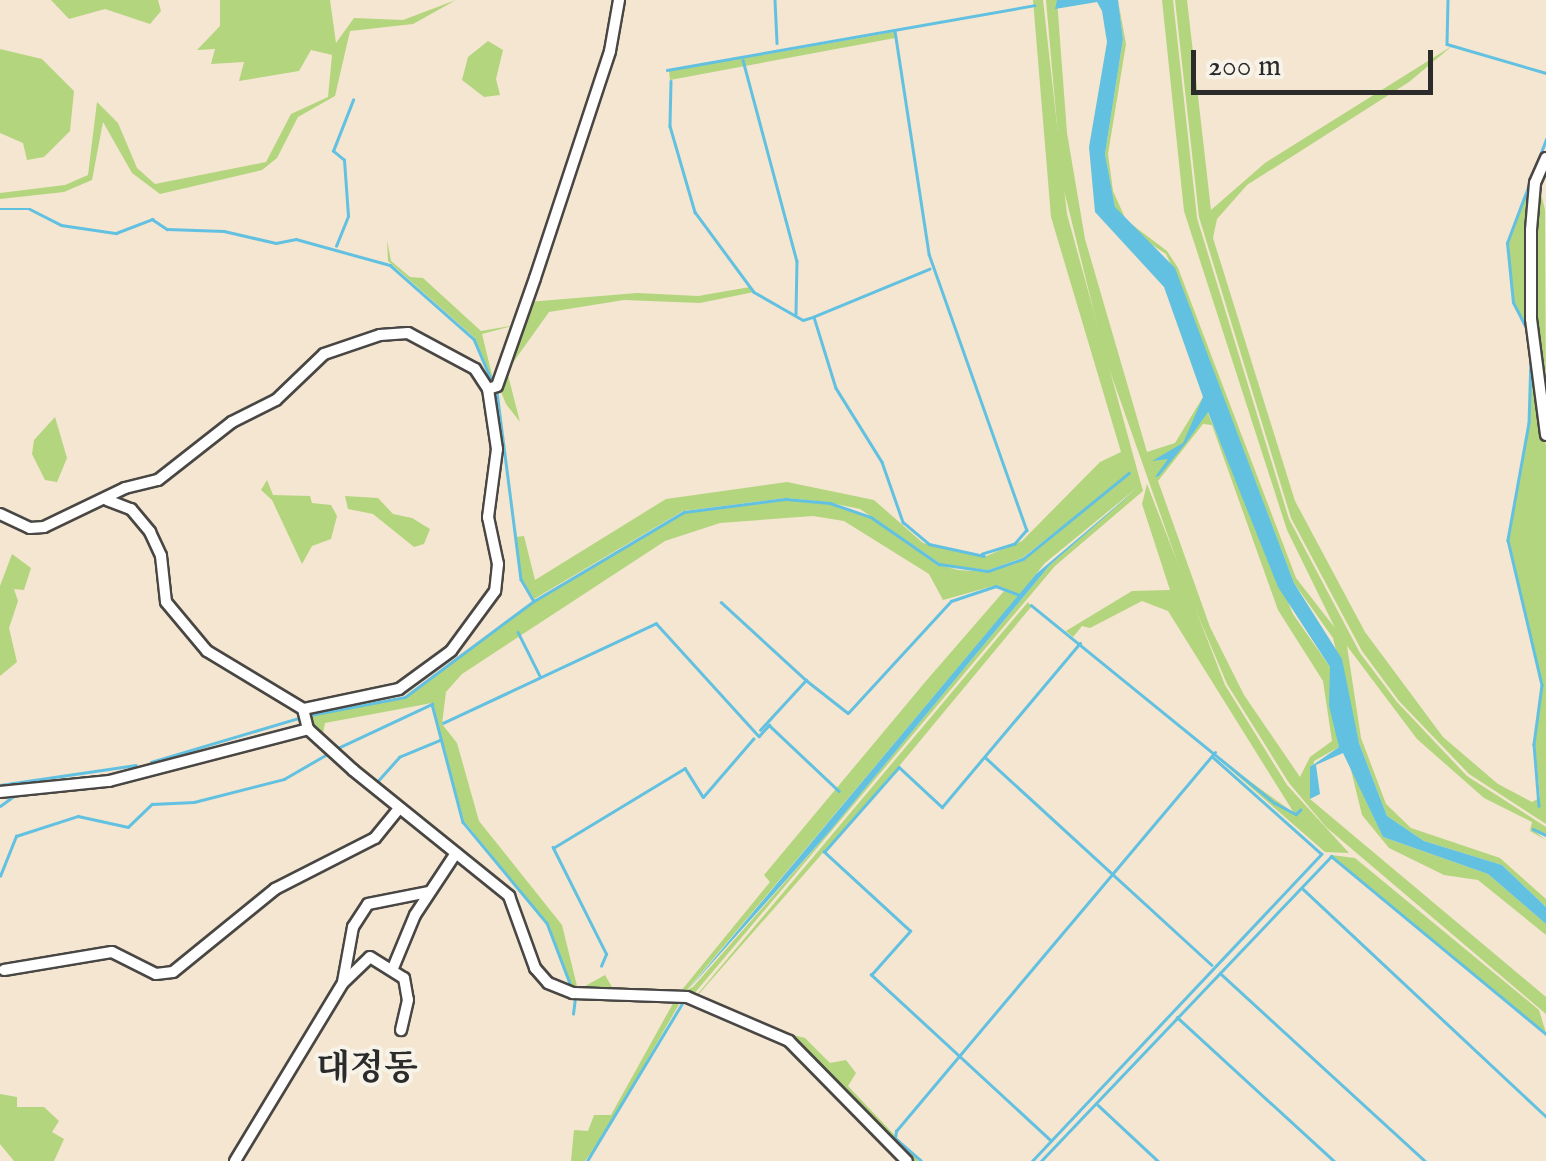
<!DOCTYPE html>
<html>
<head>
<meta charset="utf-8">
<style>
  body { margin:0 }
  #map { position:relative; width:1546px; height:1161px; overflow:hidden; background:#f4e6d1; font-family:"IM FELL English","Noto Serif KR",serif }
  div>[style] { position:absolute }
  .green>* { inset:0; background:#b3d57d }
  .water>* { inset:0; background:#62c1e1 }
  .stream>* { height:2.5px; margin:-1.25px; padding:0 1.25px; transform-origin:1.25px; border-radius:1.25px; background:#62c1e1 }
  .roads { filter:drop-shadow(2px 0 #494744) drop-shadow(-2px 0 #494744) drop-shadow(0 2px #494744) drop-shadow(0 -2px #494744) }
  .minor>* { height:10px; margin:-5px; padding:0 5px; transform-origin:5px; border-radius:5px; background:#fff }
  span { translate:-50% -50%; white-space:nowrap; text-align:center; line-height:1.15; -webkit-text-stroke:8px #f7f3e8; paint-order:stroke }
  .quarter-label { font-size:35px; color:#2b2b2b; font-weight:700 }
  .scale { position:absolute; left:1191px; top:50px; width:242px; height:45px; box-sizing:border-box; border:5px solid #2b2b2b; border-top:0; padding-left:12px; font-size:30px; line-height:35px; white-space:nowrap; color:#2b2b2b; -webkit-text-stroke:8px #f7f3e8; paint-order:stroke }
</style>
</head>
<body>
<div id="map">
  <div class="green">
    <i style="clip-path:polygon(51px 0,158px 0,161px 11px,150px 24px,105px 9px,69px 19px)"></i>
    <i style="clip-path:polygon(220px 0,330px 0,336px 43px,354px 18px,403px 20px,456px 0,413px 24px,350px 31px,335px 96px,298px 117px,277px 158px,262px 170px,160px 194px,132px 173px,103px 122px,92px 180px,64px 192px,0 199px,0 193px,65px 185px,88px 175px,97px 102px,118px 123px,137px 168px,155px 184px,266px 162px,291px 114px,328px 97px,332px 55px,311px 50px,299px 71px,239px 81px,244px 62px,211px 64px,215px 49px,197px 50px,220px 26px)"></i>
    <i style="clip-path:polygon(evenodd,1033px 0,1043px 0,1067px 214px,1143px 491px,1055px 566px,693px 995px,575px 993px,547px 923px,464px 821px,432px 703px,325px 723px,323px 733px,336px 749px,307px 717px,405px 698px,535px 602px,684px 513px,786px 500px,830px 504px,871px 518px,939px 565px,958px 570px,988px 572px,1023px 560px,1129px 474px,1022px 558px,988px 570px,941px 564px,860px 509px,827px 502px,786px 498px,683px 511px,534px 599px,522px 579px,516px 537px,524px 536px,535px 580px,666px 499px,787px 482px,874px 500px,923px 543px,984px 557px,1022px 541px,1100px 462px,1121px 452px,1051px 217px,1033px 0,1138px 487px,1049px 566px,829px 832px,693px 987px,687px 990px,1018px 596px,1004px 591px,926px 681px,764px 875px,770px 882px,681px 991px,612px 987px,605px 975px,578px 990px,562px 925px,479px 821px,457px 743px,442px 724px,446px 692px,462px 674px,665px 541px,720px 523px,813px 516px,844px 521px,929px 574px,943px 600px,997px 585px,1019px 595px,1045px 563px,1138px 487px)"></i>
    <i style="clip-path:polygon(evenodd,1046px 0,1057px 0,1067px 133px,1085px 239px,1147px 452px,1175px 443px,1203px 397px,1184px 443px,1207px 411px,1293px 614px,1330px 667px,1339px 747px,1314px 761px,1310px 799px,1546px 997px,1546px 1014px,1326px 827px,1289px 783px,1227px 684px,1186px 587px,1105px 357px,1062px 182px,1046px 0,1203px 424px,1212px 425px,1278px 610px,1323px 681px,1332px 741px,1310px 757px,1300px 777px,1244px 695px,1210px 627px,1158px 481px,1203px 424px)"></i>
    <i style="clip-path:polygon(1118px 0,1126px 44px,1108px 154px,1113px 191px,1126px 220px,1167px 251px,1178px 268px,1296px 578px,1335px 628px,1287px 530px,1184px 211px,1162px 0,1173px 0,1197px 218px,1289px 519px,1360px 653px,1397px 702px,1467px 776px,1546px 827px,1546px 834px,1533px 830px,1546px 840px,1530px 831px,1532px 822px,1484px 798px,1417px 739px,1347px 646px,1361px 738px,1386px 804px,1411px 828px,1500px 858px,1546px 899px,1546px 907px,1502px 865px,1424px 841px,1387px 816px,1359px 743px,1333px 638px,1294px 583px,1181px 286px,1166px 254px,1134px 233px,1115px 208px,1105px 154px,1123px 39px)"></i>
    <i style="clip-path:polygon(1175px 0,1187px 0,1211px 210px,1265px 163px,1452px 46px,1409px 82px,1247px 185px,1217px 219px,1213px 238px,1295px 501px,1365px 632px,1443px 737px,1498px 784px,1532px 802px,1540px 798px,1535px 744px,1542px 685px,1509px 540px,1529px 423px,1531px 341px,1514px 303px,1508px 243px,1546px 140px,1530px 202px,1539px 415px,1546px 446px,1546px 824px,1469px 774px,1399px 701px,1362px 651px,1291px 518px,1199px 217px)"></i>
    <i style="clip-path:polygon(894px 32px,895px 38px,670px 80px,669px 71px)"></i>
    <i style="clip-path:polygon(488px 41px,503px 50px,496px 79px,500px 95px,484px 97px,462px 80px,468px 57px)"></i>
    <i style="clip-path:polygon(0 49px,42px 59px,74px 91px,70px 131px,44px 157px,27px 160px,23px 143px,0 133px)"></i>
    <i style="clip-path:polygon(1538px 180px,1545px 210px,1546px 432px,1532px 319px)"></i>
    <i style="clip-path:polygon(387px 240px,391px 261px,410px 277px,423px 278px,481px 331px,516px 325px,482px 334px,494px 383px,475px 338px,388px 261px)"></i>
    <i style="clip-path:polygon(750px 287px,754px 292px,700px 303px,624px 300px,549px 312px,507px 371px,520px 422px,506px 404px,499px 387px,528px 302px,637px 293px,698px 296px)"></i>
    <i style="clip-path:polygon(55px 417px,67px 458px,57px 482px,45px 480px,32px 454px,34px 440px)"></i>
    <i style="clip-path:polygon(267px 480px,273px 495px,310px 496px,312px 503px,331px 505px,337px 516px,331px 539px,312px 546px,302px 564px,272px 500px,261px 490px)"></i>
    <i style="clip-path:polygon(1147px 484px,1225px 685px,1287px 785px,1349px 853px,1325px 852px,1215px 756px,1294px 813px,1168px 611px,1142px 601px,1090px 628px,1082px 626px,1073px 637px,1066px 631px,1132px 591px,1170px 590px,1142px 504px)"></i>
    <i style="clip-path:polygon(345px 496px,378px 498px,393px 514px,412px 518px,430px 529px,424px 544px,414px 547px,373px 514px,348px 509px)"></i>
    <i style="clip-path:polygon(12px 554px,31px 568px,24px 590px,14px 589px,18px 601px,9px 628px,17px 662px,0 676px,0 586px)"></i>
    <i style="clip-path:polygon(1028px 602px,1031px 607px,900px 765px,698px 995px,743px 1022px,805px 1038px,830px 1063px,846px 1060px,856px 1073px,848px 1086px,919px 1161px,911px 1161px,800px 1045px,748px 1027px,696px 996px)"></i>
    <i style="clip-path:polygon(1350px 766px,1383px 837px,1488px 874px,1546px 924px,1546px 935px,1478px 880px,1444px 875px,1389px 848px,1362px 815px)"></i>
    <i style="clip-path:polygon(1331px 855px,1355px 858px,1539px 1010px,1546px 1033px)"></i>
    <i style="clip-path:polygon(676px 998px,682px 999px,604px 1135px,585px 1161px,571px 1161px,574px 1130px,588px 1131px,594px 1115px,611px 1115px)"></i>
    <i style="clip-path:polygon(0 1094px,17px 1097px,17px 1107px,44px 1107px,59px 1121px,52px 1132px,64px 1139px,54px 1161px,14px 1161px,0 1144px)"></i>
  </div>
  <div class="water">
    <i style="clip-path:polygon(1057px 0,1118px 0,1123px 39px,1105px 154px,1115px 207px,1175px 268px,1294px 583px,1342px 659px,1359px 743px,1387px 816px,1424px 841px,1502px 865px,1546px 907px,1546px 924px,1488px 874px,1383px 837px,1343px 753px,1316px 765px,1320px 794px,1310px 799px,1310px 767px,1339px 747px,1329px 706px,1330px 667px,1278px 587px,1208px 412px,1186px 443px,1159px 476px,1155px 477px,1168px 459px,1152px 461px,1183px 443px,1203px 397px,1164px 287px,1095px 212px,1089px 147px,1107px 42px,1102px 11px,1097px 2px,1055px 9px)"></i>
    <i style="clip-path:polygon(1139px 487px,1049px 566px,829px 832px,687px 991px,1036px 574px)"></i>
  </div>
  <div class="stream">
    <i style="left:775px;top:0;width:43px;rotate:87.3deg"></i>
    <i style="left:1448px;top:0;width:44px;rotate:91.3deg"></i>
    <i style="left:1447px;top:44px;width:103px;rotate:16.3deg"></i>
    <i style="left:895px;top:31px;width:226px;rotate:81.3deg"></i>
    <i style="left:929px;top:254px;width:293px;rotate:70.5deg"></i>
    <i style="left:1027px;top:530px;width:18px;rotate:131deg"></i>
    <i style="left:1015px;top:544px;width:34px;rotate:163deg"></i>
    <i style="left:743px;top:60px;width:208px;rotate:75deg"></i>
    <i style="left:797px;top:261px;width:53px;rotate:91.1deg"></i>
    <i style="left:667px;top:70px;width:373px;rotate:-10deg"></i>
    <i style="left:671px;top:81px;width:45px;rotate:91.3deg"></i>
    <i style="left:670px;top:126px;width:90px;rotate:73.8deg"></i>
    <i style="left:695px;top:212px;width:99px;rotate:53.6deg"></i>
    <i style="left:754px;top:292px;width:56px;rotate:29.7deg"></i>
    <i style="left:803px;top:320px;width:10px;rotate:-17deg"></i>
    <i style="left:0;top:209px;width:30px"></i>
    <i style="left:30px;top:209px;width:35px;rotate:27deg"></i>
    <i style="left:61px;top:225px;width:56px;rotate:8.3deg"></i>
    <i style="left:116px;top:233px;width:39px;rotate:-21deg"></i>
    <i style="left:152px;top:219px;width:18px;rotate:34deg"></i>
    <i style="left:167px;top:229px;width:57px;rotate:2deg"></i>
    <i style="left:224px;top:231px;width:53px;rotate:13deg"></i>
    <i style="left:276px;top:243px;width:20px;rotate:-11deg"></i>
    <i style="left:296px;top:239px;width:98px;rotate:15.5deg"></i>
    <i style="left:390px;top:265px;width:112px;rotate:41.4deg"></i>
    <i style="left:474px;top:339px;width:46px;rotate:66.8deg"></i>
    <i style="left:336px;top:246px;width:32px;rotate:-68deg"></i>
    <i style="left:348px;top:216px;width:56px;rotate:-94.1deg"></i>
    <i style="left:344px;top:160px;width:14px;rotate:-141deg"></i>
    <i style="left:333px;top:151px;width:55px;rotate:-68.6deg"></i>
    <i style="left:930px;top:269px;width:126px;rotate:157.5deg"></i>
    <i style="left:814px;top:317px;width:74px;rotate:72.8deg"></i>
    <i style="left:836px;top:388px;width:87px;rotate:58.1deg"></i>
    <i style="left:882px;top:462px;width:64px;rotate:70.7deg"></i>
    <i style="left:903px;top:522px;width:34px;rotate:40deg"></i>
    <i style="left:929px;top:544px;width:56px;rotate:12.3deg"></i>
    <i style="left:1527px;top:330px;width:30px;rotate:-117deg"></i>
    <i style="left:1513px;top:303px;width:60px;rotate:-95.7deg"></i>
    <i style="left:1507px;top:243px;width:111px;rotate:-69.4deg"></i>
    <i style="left:1531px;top:357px;width:66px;rotate:91.7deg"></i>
    <i style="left:1529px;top:423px;width:119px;rotate:100.2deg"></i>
    <i style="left:1508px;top:540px;width:149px;rotate:76.8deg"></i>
    <i style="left:1542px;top:685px;width:60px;rotate:97.7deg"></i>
    <i style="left:1534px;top:744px;width:62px;rotate:85.4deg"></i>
    <i style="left:497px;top:392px;width:189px;rotate:82.7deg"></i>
    <i style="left:521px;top:579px;width:24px;rotate:60deg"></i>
    <i style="left:721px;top:602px;width:114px;rotate:42.5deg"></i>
    <i style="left:1031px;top:605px;width:314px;rotate:39.1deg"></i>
    <i style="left:1275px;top:803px;width:24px;rotate:28deg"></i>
    <i style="left:1296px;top:814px;width:6px;rotate:-45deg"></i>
    <i style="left:518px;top:632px;width:49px;rotate:63.4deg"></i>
    <i style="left:310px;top:715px;width:97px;rotate:-10.7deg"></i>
    <i style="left:405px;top:697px;width:161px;rotate:-36.7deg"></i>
    <i style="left:534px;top:601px;width:174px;rotate:-30.7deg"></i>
    <i style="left:684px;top:512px;width:103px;rotate:-7.3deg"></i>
    <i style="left:786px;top:499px;width:44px;rotate:5.2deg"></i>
    <i style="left:830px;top:503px;width:43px;rotate:18.9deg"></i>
    <i style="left:871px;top:517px;width:83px;rotate:34.7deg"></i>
    <i style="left:939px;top:564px;width:49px;rotate:8.1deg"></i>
    <i style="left:988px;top:571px;width:37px;rotate:-19deg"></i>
    <i style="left:1023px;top:559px;width:136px;rotate:-39.1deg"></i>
    <i style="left:443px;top:723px;width:235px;rotate:-25.1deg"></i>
    <i style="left:656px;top:623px;width:153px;rotate:47.7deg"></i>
    <i style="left:759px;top:736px;width:15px;rotate:-48deg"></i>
    <i style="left:769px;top:725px;width:96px;rotate:43.3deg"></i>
    <i style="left:760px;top:730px;width:68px;rotate:-47.4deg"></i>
    <i style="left:806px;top:680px;width:53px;rotate:38.2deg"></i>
    <i style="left:848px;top:713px;width:152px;rotate:-47.4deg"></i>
    <i style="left:951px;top:601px;width:47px;rotate:-18.4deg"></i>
    <i style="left:996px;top:586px;width:25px;rotate:21deg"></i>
    <i style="left:338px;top:748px;width:104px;rotate:-25.1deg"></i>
    <i style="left:432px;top:704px;width:122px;rotate:75.3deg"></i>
    <i style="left:463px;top:822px;width:131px;rotate:50.3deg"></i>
    <i style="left:547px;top:923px;width:67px;rotate:69.1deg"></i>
    <i style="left:986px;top:758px;width:306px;rotate:42.5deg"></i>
    <i style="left:151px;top:762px;width:154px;rotate:-16.6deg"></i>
    <i style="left:375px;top:784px;width:36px;rotate:-48deg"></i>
    <i style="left:399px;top:757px;width:44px;rotate:-22.5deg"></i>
    <i style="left:0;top:785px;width:137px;rotate:-8.4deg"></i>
    <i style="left:0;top:806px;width:17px;rotate:-36deg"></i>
    <i style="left:1533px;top:829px;width:14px;rotate:25deg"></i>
    <i style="left:0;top:876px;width:43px;rotate:-68.2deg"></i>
    <i style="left:16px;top:836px;width:65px;rotate:-17.9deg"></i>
    <i style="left:78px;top:816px;width:51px;rotate:12.4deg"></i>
    <i style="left:128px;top:827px;width:33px;rotate:-44deg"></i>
    <i style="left:152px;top:804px;width:42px;rotate:-2.7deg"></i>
    <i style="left:194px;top:802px;width:93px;rotate:-14.3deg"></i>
    <i style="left:284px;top:779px;width:52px;rotate:-30deg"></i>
    <i style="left:1302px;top:888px;width:334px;rotate:43.1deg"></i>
    <i style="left:601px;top:966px;width:13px;rotate:-67deg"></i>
    <i style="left:606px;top:954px;width:119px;rotate:-116.6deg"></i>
    <i style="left:553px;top:848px;width:154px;rotate:-31.2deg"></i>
    <i style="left:685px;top:768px;width:34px;rotate:58deg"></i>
    <i style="left:703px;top:797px;width:77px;rotate:-49.2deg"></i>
    <i style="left:1220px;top:973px;width:278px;rotate:42.5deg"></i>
    <i style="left:573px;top:1014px;width:16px;rotate:-83deg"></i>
    <i style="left:1177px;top:1017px;width:213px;rotate:42.5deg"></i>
    <i style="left:1098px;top:1105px;width:82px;rotate:43deg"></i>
    <i style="left:1051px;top:1141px;width:245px;rotate:-137.3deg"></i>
    <i style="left:871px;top:975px;width:59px;rotate:-48.4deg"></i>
    <i style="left:910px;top:931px;width:117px;rotate:-137.4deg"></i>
    <i style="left:824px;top:852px;width:113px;rotate:-48.6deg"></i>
    <i style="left:899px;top:767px;width:59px;rotate:42.9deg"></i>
    <i style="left:942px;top:807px;width:214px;rotate:-49.9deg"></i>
    <i style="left:587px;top:1161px;width:188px;rotate:-58.9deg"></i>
    <i style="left:921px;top:1161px;width:35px;rotate:-139deg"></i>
    <i style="left:895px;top:1138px;width:7px;rotate:-82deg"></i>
    <i style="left:896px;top:1131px;width:495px;rotate:-49.9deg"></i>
    <i style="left:1032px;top:1161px;width:422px;rotate:-46.7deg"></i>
    <i style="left:1321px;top:854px;width:146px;rotate:-138.3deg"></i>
    <i style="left:1041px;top:1161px;width:421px;rotate:-46.4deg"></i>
    <i style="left:1331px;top:856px;width:279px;rotate:39.6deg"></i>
  </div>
  <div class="roads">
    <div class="minor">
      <i style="left:1546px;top:158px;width:27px;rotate:114deg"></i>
      <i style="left:1535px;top:183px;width:47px;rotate:94.9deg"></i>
      <i style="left:1531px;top:230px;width:89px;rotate:90deg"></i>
      <i style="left:1531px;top:319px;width:117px;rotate:82.6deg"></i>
      <i style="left:488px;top:389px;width:9px;rotate:-18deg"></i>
      <i style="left:497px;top:386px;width:114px;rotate:-70.6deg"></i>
      <i style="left:535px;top:278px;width:239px;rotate:-71.7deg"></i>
      <i style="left:610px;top:51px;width:52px;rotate:-80deg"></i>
      <i style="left:107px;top:500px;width:26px;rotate:21deg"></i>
      <i style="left:131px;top:509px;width:30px;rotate:50deg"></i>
      <i style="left:150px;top:532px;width:26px;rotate:65deg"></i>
      <i style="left:161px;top:556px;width:46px;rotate:83.8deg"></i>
      <i style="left:166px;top:602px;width:64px;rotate:50.1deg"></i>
      <i style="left:207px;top:651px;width:112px;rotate:31.1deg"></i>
      <i style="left:303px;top:709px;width:21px;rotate:76deg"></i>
      <i style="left:308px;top:729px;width:61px;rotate:42.3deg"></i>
      <i style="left:353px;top:770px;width:201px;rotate:38.9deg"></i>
      <i style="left:509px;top:896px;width:77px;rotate:70.1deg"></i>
      <i style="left:535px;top:968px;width:20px;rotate:49deg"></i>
      <i style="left:548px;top:983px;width:27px;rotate:22deg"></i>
      <i style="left:573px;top:993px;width:114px;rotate:2deg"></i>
      <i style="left:687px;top:997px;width:111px;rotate:23.3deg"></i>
      <i style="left:789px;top:1041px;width:168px;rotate:45.5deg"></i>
      <i style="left:0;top:514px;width:33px;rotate:25deg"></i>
      <i style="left:30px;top:528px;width:14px;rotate:-4deg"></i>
      <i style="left:44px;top:527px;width:90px;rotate:-25.7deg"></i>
      <i style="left:125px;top:488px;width:34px;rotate:-14deg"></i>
      <i style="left:158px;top:480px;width:94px;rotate:-38.1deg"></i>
      <i style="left:232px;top:422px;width:49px;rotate:-26.6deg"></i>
      <i style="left:276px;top:400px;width:66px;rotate:-43.8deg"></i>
      <i style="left:324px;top:354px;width:59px;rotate:-18.7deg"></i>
      <i style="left:380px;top:335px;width:28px;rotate:-4deg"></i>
      <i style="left:408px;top:333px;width:76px;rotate:28.2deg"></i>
      <i style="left:475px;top:369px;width:24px;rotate:57deg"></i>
      <i style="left:488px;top:389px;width:61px;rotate:81.5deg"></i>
      <i style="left:497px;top:449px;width:69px;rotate:97.5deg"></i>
      <i style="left:488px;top:517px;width:48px;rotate:78deg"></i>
      <i style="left:498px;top:564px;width:27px;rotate:96deg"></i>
      <i style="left:495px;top:591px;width:74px;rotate:126.3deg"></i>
      <i style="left:451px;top:651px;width:64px;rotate:143.8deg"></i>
      <i style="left:399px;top:689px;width:98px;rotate:168.2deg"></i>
      <i style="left:0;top:792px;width:110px;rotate:-5.8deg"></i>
      <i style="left:109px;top:781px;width:206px;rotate:-14.6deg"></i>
      <i style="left:393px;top:968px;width:57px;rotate:-67.5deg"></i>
      <i style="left:415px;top:915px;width:74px;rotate:-56.5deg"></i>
      <i style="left:4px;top:970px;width:109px;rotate:-9.5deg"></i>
      <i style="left:112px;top:952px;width:49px;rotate:26.6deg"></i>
      <i style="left:156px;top:974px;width:17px;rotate:-7deg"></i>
      <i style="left:173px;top:972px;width:132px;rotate:-39.1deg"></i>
      <i style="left:275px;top:889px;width:112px;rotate:-27deg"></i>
      <i style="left:375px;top:838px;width:36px;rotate:-51deg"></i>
      <i style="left:343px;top:982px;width:56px;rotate:-79.7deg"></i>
      <i style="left:353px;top:927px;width:27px;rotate:-57deg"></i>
      <i style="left:368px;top:904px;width:61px;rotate:-11.3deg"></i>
      <i style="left:235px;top:1161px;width:208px;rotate:-58.8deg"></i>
      <i style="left:343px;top:983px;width:37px;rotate:-44deg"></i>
      <i style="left:370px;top:957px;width:40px;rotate:32deg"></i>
      <i style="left:404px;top:978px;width:22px;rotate:80deg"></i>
      <i style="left:408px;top:1000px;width:31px;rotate:103deg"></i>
    </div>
  </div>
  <div class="quarter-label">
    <span style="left:367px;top:1070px">대정동</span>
  </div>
  <div class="scale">200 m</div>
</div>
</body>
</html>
